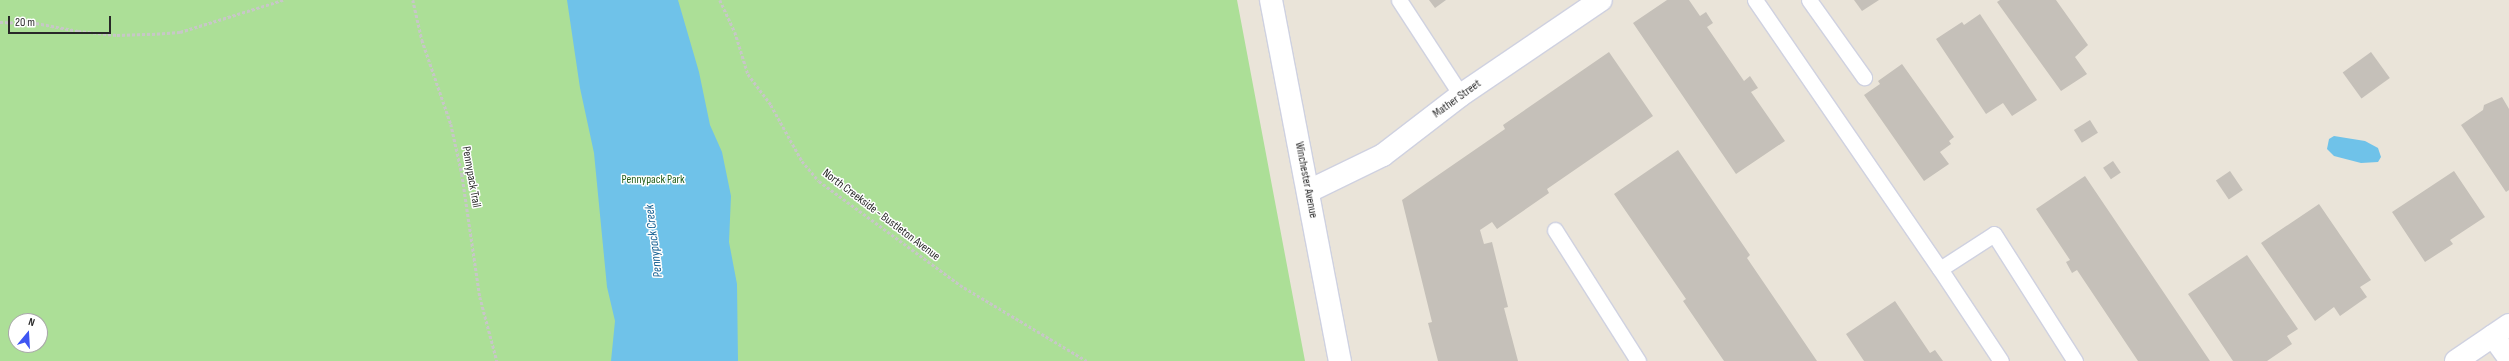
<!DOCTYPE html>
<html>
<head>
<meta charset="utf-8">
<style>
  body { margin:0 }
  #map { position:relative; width:2509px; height:361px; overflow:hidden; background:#eae4d9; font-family:"Sofia Sans Condensed",sans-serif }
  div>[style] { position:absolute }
  .green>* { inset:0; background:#acdf97 }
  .water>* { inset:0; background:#6fc2e9 }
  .building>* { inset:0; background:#c5c0b9; transform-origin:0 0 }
  .path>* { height:2.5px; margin-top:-1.25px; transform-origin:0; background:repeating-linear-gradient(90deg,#c7c7c7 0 3px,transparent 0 5px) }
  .roads { filter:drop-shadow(1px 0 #cfd1e0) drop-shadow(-1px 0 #cfd1e0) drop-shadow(0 1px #cfd1e0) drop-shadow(0 -1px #cfd1e0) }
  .lane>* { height:15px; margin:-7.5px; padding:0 7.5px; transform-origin:7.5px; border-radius:7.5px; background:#fff }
  .street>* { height:22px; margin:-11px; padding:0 11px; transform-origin:11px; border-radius:11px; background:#fff }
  span { translate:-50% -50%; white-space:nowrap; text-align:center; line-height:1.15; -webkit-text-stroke:3px #fff; paint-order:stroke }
  .street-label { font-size:12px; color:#282828 }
  .park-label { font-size:12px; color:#26601c }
  .water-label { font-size:13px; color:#125e91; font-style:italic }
  .north { position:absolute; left:8px; top:313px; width:40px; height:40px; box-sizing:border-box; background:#fff; border:1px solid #a9a9a9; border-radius:50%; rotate:18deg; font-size:11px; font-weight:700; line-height:16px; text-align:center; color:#282828 }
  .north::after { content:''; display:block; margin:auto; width:14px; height:18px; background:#3e56f2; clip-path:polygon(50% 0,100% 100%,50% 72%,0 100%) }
  .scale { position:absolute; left:8px; top:16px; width:103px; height:18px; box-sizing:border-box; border:2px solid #282828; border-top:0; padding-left:5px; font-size:12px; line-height:14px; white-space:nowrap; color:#282828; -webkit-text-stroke:3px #fff; paint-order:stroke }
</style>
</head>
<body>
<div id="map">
  <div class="green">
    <i style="clip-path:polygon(evenodd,0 0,1237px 0,1305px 361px,0 361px,0 0,16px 321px,40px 321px,40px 345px,16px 345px,16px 321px)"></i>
  </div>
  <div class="water">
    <i style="clip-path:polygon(567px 0,678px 0,699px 72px,710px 125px,722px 152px,731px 196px,729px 242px,737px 284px,738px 361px,611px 361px,615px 321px,607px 287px,594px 153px,580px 88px)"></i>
    <i style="clip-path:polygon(2334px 136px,2365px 141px,2378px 148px,2381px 157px,2378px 162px,2361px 163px,2334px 156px,2327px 149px,2329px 139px)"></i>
  </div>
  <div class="building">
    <i style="clip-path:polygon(1429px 0,1446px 0,1435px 8px)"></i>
    <i style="clip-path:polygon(1667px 0,1689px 0,1700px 16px,1706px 12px,1713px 23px,1707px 27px,1744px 81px,1750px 76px,1758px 88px,1751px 92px,1785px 141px,1736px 174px,1633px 23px)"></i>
    <i style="clip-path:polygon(1854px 0,1879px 0,1862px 11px)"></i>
    <i style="clip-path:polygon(2000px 0,2056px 0,2088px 45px,2075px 57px,2087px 74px,2061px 91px,1997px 2px)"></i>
    <i style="clip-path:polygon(1980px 14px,2037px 100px,2012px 116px,2003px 103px,1986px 114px,1936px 39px,1962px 22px,1964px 25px)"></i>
    <i style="clip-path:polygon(1609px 52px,1653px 116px,1547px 189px,1549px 193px,1497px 229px,1492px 222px,1480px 230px,1484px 244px,1492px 242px,1508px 307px,1504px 308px,1518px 361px,1438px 361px,1428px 323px,1432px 322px,1402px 200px,1505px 129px,1503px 125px)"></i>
    <i style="left:2371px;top:52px;width:32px;height:35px;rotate:54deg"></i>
    <i style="clip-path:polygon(1902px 64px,1954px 137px,1949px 141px,1951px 144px,1940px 152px,1949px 164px,1924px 181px,1864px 95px,1880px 84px,1878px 81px)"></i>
    <i style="clip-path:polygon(2502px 97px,2509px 109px,2509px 190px,2506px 192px,2461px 125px,2483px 110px,2484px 105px)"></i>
    <i style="left:2090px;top:120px;width:15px;height:19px;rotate:58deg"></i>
    <i style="clip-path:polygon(1678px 150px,1750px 255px,1747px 258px,1817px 361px,1724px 361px,1683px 301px,1686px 299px,1614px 194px)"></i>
    <i style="left:2113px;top:161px;width:14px;height:12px;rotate:56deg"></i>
    <i style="left:2230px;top:171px;width:23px;height:17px;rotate:56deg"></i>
    <i style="clip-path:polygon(2454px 171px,2485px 217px,2450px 240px,2453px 244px,2425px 262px,2392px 212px)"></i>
    <i style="clip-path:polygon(2085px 176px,2210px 361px,2138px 361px,2077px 270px,2072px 273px,2066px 262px,2070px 260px,2036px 209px)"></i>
    <i style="clip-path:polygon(2319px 204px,2371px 280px,2360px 287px,2367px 297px,2340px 316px,2334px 307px,2315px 321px,2261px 243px)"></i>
    <i style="clip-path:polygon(2247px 255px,2298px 329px,2287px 336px,2292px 344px,2267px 361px,2233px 361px,2188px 294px)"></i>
    <i style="clip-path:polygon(1895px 301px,1930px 353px,1935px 350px,1943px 361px,1864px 361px,1846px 334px)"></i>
  </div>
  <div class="path">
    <i style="left:413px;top:0;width:41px;rotate:77.3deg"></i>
    <i style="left:422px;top:40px;width:89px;rotate:71deg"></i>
    <i style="left:451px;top:124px;width:51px;rotate:77.6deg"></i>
    <i style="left:462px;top:174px;width:124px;rotate:81.7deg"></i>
    <i style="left:480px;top:297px;width:66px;rotate:75.1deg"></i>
    <i style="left:720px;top:0;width:35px;rotate:65deg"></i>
    <i style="left:735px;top:32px;width:44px;rotate:72.8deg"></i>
    <i style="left:748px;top:74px;width:39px;rotate:53deg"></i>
    <i style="left:771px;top:105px;width:64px;rotate:61deg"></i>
    <i style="left:802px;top:161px;width:26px;rotate:50deg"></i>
    <i style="left:819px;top:181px;width:175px;rotate:36.4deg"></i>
    <i style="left:960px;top:285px;width:148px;rotate:30.9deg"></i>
    <i style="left:0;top:22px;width:36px;rotate:2deg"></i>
    <i style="left:36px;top:23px;width:43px;rotate:10.8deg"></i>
    <i style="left:78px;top:31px;width:39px;rotate:6deg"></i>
    <i style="left:117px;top:35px;width:35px;rotate:-2deg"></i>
    <i style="left:152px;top:34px;width:28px;rotate:-4deg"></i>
    <i style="left:180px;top:32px;width:108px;rotate:-17.3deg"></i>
  </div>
  <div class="roads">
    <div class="lane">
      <i style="left:1399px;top:0;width:113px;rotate:56.9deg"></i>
      <i style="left:1755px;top:0;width:326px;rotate:55.5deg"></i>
      <i style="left:1940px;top:269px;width:64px;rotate:-32.9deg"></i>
      <i style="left:1994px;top:234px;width:151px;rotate:57.5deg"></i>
      <i style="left:1809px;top:0;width:95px;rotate:54.5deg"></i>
      <i style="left:1555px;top:230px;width:155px;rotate:57.6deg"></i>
      <i style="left:1940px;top:269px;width:110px;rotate:56.5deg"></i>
    </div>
    <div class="street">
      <i style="left:1271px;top:0;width:368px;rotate:79.2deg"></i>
      <i style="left:1309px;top:191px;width:82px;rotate:-25.9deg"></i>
      <i style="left:1383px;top:155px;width:98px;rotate:-37.6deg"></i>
      <i style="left:1461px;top:95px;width:169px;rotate:-34.2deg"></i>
      <i style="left:2493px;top:336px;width:27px;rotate:54deg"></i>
      <i style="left:2456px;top:361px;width:64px;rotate:-34.2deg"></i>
    </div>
  </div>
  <div class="street-label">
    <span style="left:1457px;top:99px;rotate:-36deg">Mather Street</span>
    <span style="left:471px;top:177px;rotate:80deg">Pennypack Trail</span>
    <span style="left:1306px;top:180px;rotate:79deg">Winchester Avenue</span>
    <span style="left:881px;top:215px;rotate:37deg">North Creekside - Bustleton Avenue</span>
  </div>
  <div class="park-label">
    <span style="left:653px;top:180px">Pennypack Park</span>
  </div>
  <div class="water-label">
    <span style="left:654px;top:241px;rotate:-97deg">Pennypack Creek</span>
  </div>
  <div class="north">N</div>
  <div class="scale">20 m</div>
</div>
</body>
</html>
